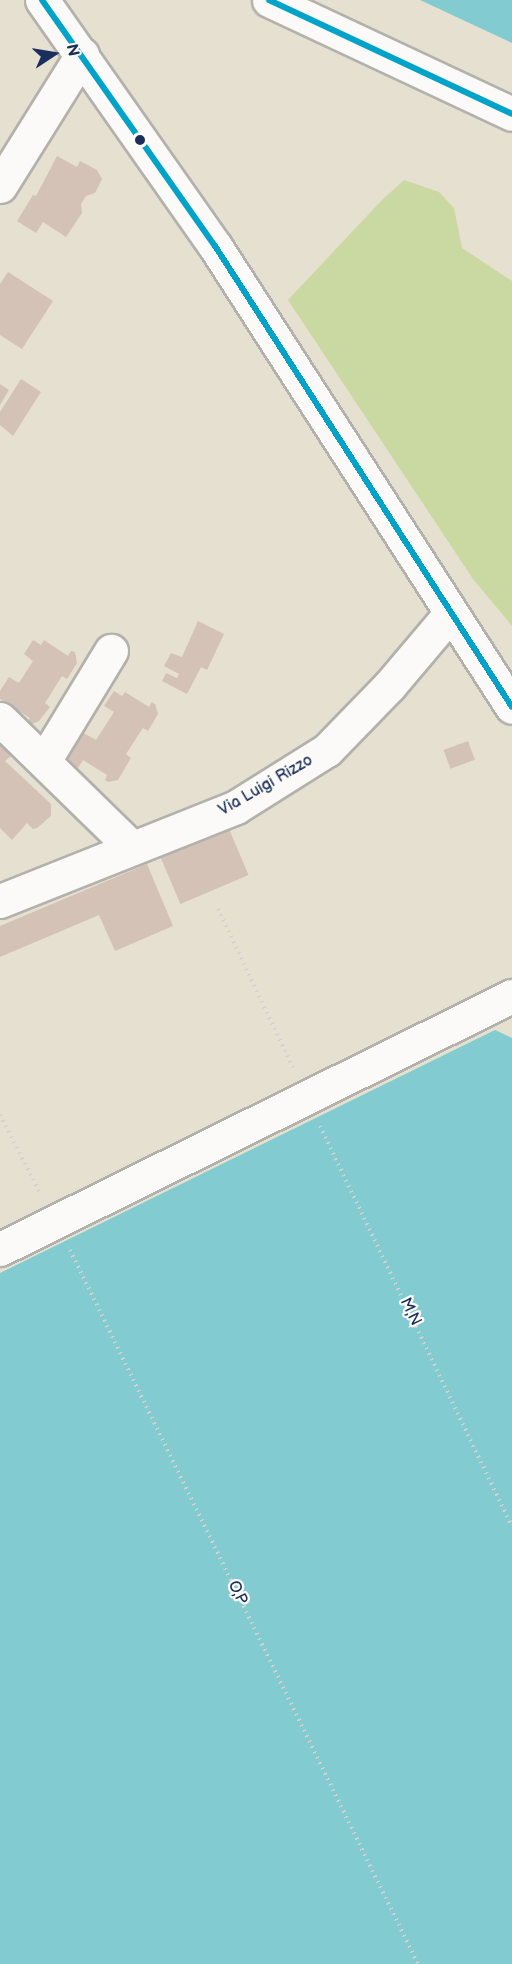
<!DOCTYPE html>
<html>
<head>
<meta charset="utf-8">
<style>
  body { margin:0 }
  #map { position:relative; width:512px; height:1964px; overflow:hidden; background:#e5e0d0; font-family:"Balsamiq Sans",sans-serif }
  div>[style] { position:absolute }
  .green>* { inset:0; background:#c9d9a1 }
  .water>* { inset:0; background:#82ccd1 }
  .building>* { inset:0; background:#d4c2b6; transform-origin:0 0 }
  .path>* { height:4px; margin-top:-2px; transform-origin:0; background:repeating-linear-gradient(90deg,#d3d2d1 0 1.5px,transparent 0 6px) }
  .roads { filter:drop-shadow(2px 0 #b2b1ab) drop-shadow(-2px 0 #b2b1ab) drop-shadow(0 2px #b2b1ab) drop-shadow(0 -2px #b2b1ab) }
  .minor>* { height:33px; margin:-16.5px; padding:0 16.5px; transform-origin:16.5px; border-radius:16.5px; background:#fbfaf8 }
  .bus-1>* { height:6px; margin:-3px; padding:0 3px; transform-origin:3px; border-radius:3px; background:#01a3c8 }
  .dots>* { width:16px; height:16px; translate:-50% -50%; box-sizing:border-box; border:3px solid #fdfcf7; border-radius:50% }
  span { translate:-50% -50%; white-space:nowrap; text-align:center; line-height:1.15; -webkit-text-stroke:4.5px #fdfcf7; paint-order:stroke }
  .street-label { font-size:16px; color:#1b2f5e }
  .north { position:absolute; left:24px; top:24px; width:60px; height:60px; -webkit-text-stroke:4px #fdfcf7; paint-order:stroke; rotate:78deg; font-size:16px; font-weight:700; line-height:24px; text-align:center; color:#1b2f5e }
  .north::after { content:''; display:block; margin:auto; width:21px; height:27px; background:#1b2f5e; clip-path:polygon(50% 0,100% 100%,50% 72%,0 100%) }
</style>
</head>
<body>
<div id="map">
  <div class="green">
    <i style="clip-path:polygon(404px 180px,439px 192px,454px 208px,462px 248px,512px 281px,512px 626px,473px 579px,288px 300px,381px 201px)"></i>
  </div>
  <div class="water">
    <i style="clip-path:polygon(420px 0,512px 0,512px 43px)"></i>
    <i style="clip-path:polygon(495px 1030px,512px 1038px,512px 1964px,0 1964px,0 1273px)"></i>
  </div>
  <div class="building">
    <i style="clip-path:polygon(57px 156px,77px 167px,80px 161px,97px 170px,102px 179px,95px 193px,86px 196px,81px 204px,82px 213px,66px 237px,43px 222px,36px 233px,17px 221px,33px 195px,36px 196px)"></i>
    <i style="clip-path:polygon(8px 272px,53px 301px,22px 349px,0 335px,0 284px)"></i>
    <i style="clip-path:polygon(21px 379px,41px 392px,13px 436px,0 425px,0 412px)"></i>
    <i style="clip-path:polygon(0 384px,9px 390px,0 405px)"></i>
    <i style="clip-path:polygon(198px 621px,224px 634px,207px 670px,201px 667px,187px 694px,162px 681px,166px 673px,177px 678px,179px 674px,164px 666px,171px 653px,182px 657px)"></i>
    <i style="clip-path:polygon(33px 640px,41px 645px,44px 640px,68px 656px,71px 651px,75px 652px,77px 663px,67px 679px,62px 676px,45px 703px,50px 707px,39px 721px,30px 725px,27px 722px,30px 718px,0 699px,0 691px,9px 677px,19px 683px,33px 661px,24px 654px)"></i>
    <i style="clip-path:polygon(114px 691px,122px 696px,125px 692px,149px 707px,152px 702px,155px 704px,158px 714px,148px 731px,143px 728px,126px 754px,131px 758px,118px 780px,108px 782px,105px 780px,107px 775px,83px 760px,78px 768px,59px 755px,80px 731px,96px 740px,114px 712px,104px 706px)"></i>
    <i style="left:468px;top:741px;width:20px;height:26px;rotate:70deg"></i>
    <i style="clip-path:polygon(0 743px,12px 755px,5px 761px,51px 804px,51px 816px,37px 828px,33px 829px,27px 823px,12px 840px,0 828px)"></i>
    <i style="left:229px;top:829px;width:50px;height:74px;rotate:67deg"></i>
    <i style="clip-path:polygon(147px 864px,173px 926px,115px 951px,99px 915px,0 957px,0 926px)"></i>
  </div>
  <div class="path">
    <i style="left:218px;top:909px;width:176px;rotate:64.7deg"></i>
    <i style="left:0;top:1115px;width:88px;rotate:62.9deg"></i>
    <i style="left:320px;top:1126px;width:444px;rotate:64.4deg"></i>
    <i style="left:70px;top:1250px;width:794px;rotate:64.02deg"></i>
  </div>
  <div class="roads">
    <div class="minor">
      <i style="left:42px;top:0;width:301px;rotate:54.9deg"></i>
      <i style="left:215px;top:246px;width:548px;rotate:57.21deg"></i>
      <i style="left:269px;top:0;width:268px;rotate:25.1deg"></i>
      <i style="left:0;top:186px;width:155px;rotate:-58deg"></i>
      <i style="left:0;top:719px;width:185px;rotate:44.3deg"></i>
      <i style="left:44px;top:761px;width:129px;rotate:-58.7deg"></i>
      <i style="left:0;top:901px;width:254px;rotate:-21.7deg"></i>
      <i style="left:236px;top:807px;width:107px;rotate:-32.1deg"></i>
      <i style="left:327px;top:750px;width:91px;rotate:-45.9deg"></i>
      <i style="left:390px;top:685px;width:93px;rotate:-49.8deg"></i>
      <i style="left:0;top:1249px;width:571px;rotate:-26.3deg"></i>
    </div>
  </div>
  <div class="bus-1">
    <i style="left:42px;top:0;width:301px;rotate:54.9deg"></i>
    <i style="left:215px;top:246px;width:548px;rotate:57.21deg"></i>
    <i style="left:269px;top:0;width:268px;rotate:25.1deg"></i>
  </div>
  <div class="dots">
    <i style="left:140px;top:140px;background:#1b2f5e"></i>
  </div>
  <div class="street-label">
    <span style="left:266px;top:786px;rotate:-30deg">Via Luigi Rizzo</span>
    <span style="left:410px;top:1312px;rotate:64deg">M,N</span>
    <span style="left:237px;top:1593px;rotate:64deg">O,P</span>
  </div>
  <div class="north">N</div>
</div>
</body>
</html>
